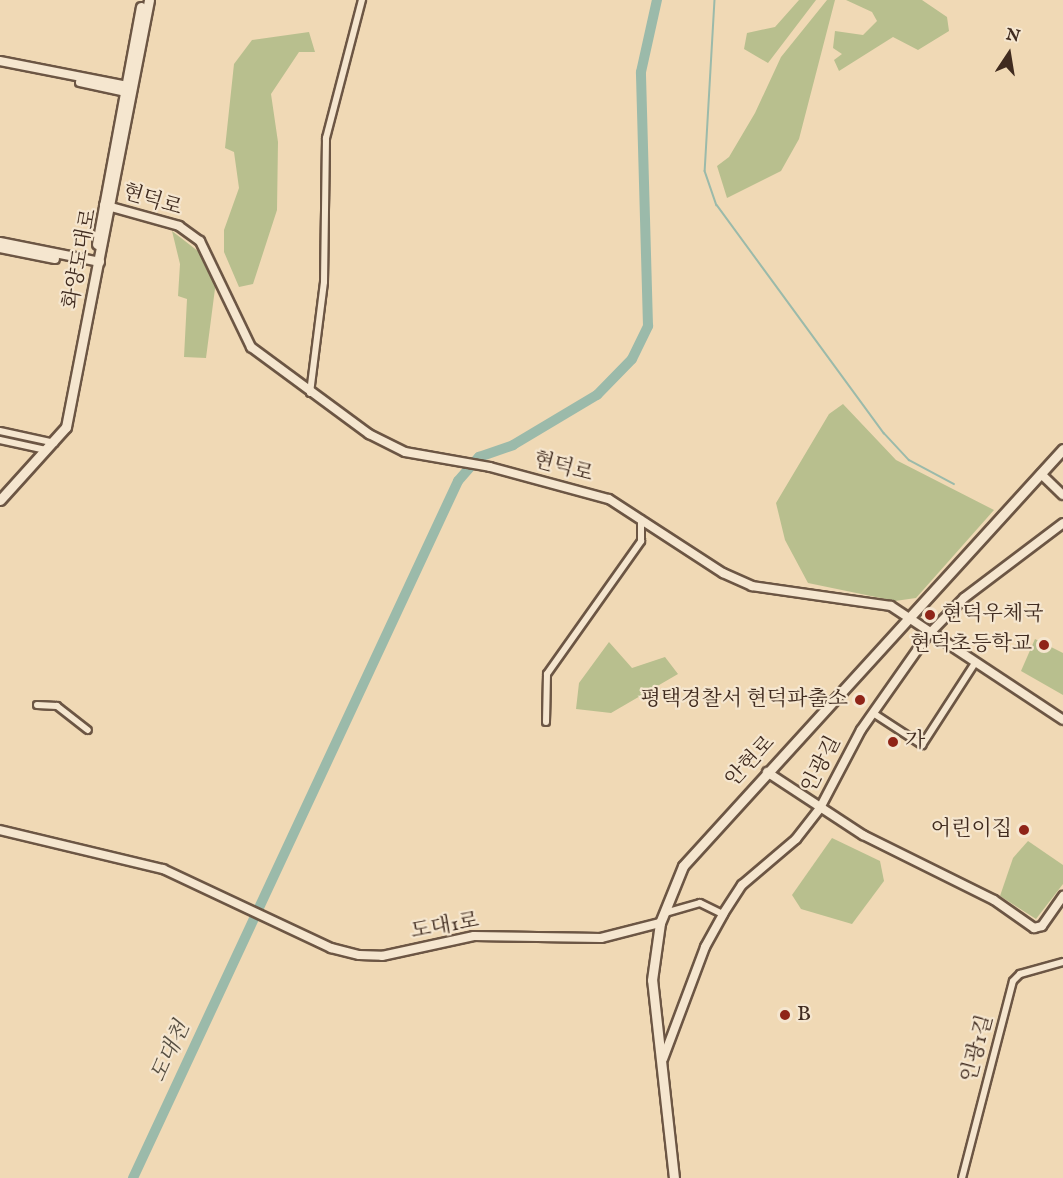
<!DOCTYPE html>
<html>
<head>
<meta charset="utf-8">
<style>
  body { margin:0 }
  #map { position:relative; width:1063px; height:1178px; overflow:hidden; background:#f0d9b5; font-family:"IM FELL English","Noto Serif KR",serif }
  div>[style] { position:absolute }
  .green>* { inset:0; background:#b8bf8e }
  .stream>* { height:1.5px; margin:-0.75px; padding:0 0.75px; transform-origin:0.75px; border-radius:0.75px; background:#9bbaaa }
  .river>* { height:10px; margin:-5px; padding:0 5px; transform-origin:5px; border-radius:5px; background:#9bbaaa }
  .roads { filter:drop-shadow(2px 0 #6c5644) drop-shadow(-2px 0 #6c5644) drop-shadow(0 2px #6c5644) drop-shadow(0 -2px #6c5644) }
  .minor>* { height:6px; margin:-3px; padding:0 3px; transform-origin:3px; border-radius:3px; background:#f5e6cf }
  .tertiary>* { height:8px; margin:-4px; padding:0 4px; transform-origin:4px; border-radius:4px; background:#f5e6cf }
  .secondary>* { height:9px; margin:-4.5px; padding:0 4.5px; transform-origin:4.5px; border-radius:4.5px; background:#f5e6cf }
  .dots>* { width:16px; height:16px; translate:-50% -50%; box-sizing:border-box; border:3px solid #f5e6cf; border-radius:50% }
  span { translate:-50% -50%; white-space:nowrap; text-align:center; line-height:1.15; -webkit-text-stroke:4.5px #f5e6cf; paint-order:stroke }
  .street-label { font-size:21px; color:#402b1f }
  .poi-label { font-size:21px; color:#402b1f }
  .left { translate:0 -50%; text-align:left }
  .right { translate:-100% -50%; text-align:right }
  .water-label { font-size:22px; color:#574f42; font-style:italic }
  .north { position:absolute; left:979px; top:24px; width:60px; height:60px; -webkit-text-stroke:4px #f5e6cf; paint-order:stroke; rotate:12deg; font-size:16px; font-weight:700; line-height:24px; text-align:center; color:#402b1f }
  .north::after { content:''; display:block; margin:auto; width:21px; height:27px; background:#402b1f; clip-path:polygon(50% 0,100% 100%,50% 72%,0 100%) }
</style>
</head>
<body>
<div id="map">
  <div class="green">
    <i style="clip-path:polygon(799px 0,816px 0,768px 63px,744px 49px,747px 33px,775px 27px)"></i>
    <i style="clip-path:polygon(827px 0,835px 0,799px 139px,781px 171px,727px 198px,717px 166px,729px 157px,755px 113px,781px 57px)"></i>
    <i style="clip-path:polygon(846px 0,922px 0,947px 17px,949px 31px,918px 50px,893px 37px,839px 71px,834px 60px,842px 54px,833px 48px,835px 31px,863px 35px,877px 21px,872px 12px)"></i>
    <i style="clip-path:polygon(309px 32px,315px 52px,299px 52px,271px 94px,278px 142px,277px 210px,253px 284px,239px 287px,224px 252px,224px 230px,239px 188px,234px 152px,225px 148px,234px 64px,252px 40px)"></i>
    <i style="clip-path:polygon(172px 231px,203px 255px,216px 281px,206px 358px,184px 357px,187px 299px,178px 296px,180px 264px)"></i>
    <i style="clip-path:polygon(843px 404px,896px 460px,994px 510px,916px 598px,895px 601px,808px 583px,785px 540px,776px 503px,829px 414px)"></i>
    <i style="clip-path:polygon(1035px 639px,1063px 653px,1063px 695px,1021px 671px)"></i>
    <i style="clip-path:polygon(609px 642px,632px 668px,665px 657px,678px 674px,611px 713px,576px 709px,579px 683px)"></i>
    <i style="clip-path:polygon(832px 838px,880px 861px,884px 881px,852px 924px,801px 909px,792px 895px)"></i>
    <i style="clip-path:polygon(1028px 841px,1063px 865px,1063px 884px,1036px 919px,1000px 896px,1013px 858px)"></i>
  </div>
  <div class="stream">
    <i style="left:715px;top:0;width:171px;rotate:93.3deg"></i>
    <i style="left:705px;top:171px;width:36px;rotate:71deg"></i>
    <i style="left:717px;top:205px;width:283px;rotate:53.8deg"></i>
    <i style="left:884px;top:433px;width:37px;rotate:47deg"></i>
    <i style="left:909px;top:460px;width:51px;rotate:28.1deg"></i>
  </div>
  <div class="river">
    <i style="left:133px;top:1178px;width:769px;rotate:-65deg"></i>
    <i style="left:458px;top:481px;width:32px;rotate:-49deg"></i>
    <i style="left:479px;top:457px;width:36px;rotate:-19deg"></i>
    <i style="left:513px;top:445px;width:98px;rotate:-30.8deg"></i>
    <i style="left:597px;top:395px;width:50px;rotate:-45.8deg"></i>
    <i style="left:632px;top:359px;width:37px;rotate:-64deg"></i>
    <i style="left:648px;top:326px;width:254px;rotate:-91.6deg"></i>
    <i style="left:641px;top:72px;width:74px;rotate:-77.5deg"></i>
  </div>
  <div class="roads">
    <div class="minor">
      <i style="left:310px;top:393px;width:112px;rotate:-82.8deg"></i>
      <i style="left:324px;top:282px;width:144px;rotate:-89.2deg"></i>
      <i style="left:326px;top:138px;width:143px;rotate:-75.4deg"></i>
      <i style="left:0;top:431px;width:56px;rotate:12.3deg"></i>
      <i style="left:0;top:440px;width:47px;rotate:12.3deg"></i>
      <i style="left:37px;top:705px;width:20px;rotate:3deg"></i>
      <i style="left:57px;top:706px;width:39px;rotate:38deg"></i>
      <i style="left:873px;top:713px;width:59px;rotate:33.1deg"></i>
      <i style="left:922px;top:745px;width:98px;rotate:-57.1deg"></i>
      <i style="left:546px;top:722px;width:48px;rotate:-88.8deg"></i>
      <i style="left:547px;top:674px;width:163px;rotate:-54.7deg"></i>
      <i style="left:641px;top:541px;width:22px;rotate:-90deg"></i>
      <i style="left:665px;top:913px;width:36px;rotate:-16deg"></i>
      <i style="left:700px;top:903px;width:25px;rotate:26deg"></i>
      <i style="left:962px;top:1178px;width:203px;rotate:-75.5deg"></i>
      <i style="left:1013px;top:981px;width:10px;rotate:-45deg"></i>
      <i style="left:1020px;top:974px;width:45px;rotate:-15.6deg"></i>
    </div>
    <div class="tertiary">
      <i style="left:0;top:61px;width:135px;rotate:11.1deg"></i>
      <i style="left:80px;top:82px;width:52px;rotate:12.2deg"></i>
      <i style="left:104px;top:205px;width:78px;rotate:15.6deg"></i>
      <i style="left:179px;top:226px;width:26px;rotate:36deg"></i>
      <i style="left:200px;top:241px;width:118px;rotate:64.3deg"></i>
      <i style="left:251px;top:347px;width:147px;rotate:36.4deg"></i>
      <i style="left:369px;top:434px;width:40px;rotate:26.6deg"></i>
      <i style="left:405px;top:452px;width:86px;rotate:10deg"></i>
      <i style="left:490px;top:467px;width:123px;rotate:15.1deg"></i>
      <i style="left:609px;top:499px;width:136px;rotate:33deg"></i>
      <i style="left:723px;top:573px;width:32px;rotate:24deg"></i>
      <i style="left:752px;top:586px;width:140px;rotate:8.2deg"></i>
      <i style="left:891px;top:606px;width:206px;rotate:33.5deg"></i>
      <i style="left:0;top:242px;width:102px;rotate:11.3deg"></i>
      <i style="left:0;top:248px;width:56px;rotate:11.3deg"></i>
      <i style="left:1041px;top:474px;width:30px;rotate:44deg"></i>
      <i style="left:767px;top:772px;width:115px;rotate:33.3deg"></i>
      <i style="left:863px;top:835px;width:146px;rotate:26.4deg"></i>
      <i style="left:994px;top:900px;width:49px;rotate:35deg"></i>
      <i style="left:1034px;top:928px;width:8px;rotate:-14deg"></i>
      <i style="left:1042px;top:926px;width:37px;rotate:-55deg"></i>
      <i style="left:0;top:830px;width:168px;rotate:13.5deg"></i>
      <i style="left:163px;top:869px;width:186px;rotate:25.2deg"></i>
      <i style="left:331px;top:948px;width:29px;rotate:14deg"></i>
      <i style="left:359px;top:955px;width:23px;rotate:2deg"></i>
      <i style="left:382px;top:956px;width:94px;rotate:-12.3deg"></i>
      <i style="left:474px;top:936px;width:127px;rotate:0.9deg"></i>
      <i style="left:601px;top:938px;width:61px;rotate:-14.3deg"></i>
      <i style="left:663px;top:1059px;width:120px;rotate:-69.4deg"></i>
      <i style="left:705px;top:947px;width:38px;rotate:-61deg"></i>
      <i style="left:723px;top:914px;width:35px;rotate:-57deg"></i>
      <i style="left:742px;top:885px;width:71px;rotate:-40.4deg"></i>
      <i style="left:796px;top:839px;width:39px;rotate:-52deg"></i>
      <i style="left:820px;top:808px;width:88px;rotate:-62.3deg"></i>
      <i style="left:861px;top:730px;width:115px;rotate:-54.9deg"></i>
      <i style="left:927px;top:636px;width:53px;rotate:-45.8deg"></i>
      <i style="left:964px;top:598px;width:124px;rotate:-37.1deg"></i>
    </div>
    <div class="secondary">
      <i style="left:97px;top:244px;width:241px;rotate:-79.5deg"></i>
      <i style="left:0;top:500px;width:98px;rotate:-47.9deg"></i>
      <i style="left:66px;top:427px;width:435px;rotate:-79deg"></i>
      <i style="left:674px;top:1178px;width:199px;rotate:-96.3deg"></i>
      <i style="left:652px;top:980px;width:58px;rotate:-82deg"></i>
      <i style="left:660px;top:923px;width:61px;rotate:-68deg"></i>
      <i style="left:683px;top:866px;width:564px;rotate:-47.66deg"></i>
    </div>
  </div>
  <div class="dots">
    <i style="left:930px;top:615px;background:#8f2418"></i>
    <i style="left:1044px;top:645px;background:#8f2418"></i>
    <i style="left:860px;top:700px;background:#8f2418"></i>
    <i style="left:893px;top:742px;background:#8f2418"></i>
    <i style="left:1024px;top:830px;background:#8f2418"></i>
    <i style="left:785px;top:1015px;background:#8f2418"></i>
  </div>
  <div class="street-label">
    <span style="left:152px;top:201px;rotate:17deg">현덕로</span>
    <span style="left:81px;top:259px;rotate:-79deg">화양도대로</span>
    <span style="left:563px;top:468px;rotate:15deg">현덕로</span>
    <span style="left:751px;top:762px;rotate:-47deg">안현로</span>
    <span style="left:822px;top:765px;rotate:-63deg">인광길</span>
    <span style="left:445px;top:927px;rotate:-10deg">도대1로</span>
    <span style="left:978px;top:1049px;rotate:-75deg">인광1길</span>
  </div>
  <div class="poi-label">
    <span class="left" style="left:942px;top:615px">현덕우체국</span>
    <span class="right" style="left:1032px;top:645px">현덕초등학교</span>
    <span class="right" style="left:848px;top:700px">평택경찰서 현덕파출소</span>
    <span class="left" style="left:905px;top:742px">가</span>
    <span class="right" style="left:1012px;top:830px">어린이집</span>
    <span class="left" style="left:797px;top:1015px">B</span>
  </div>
  <div class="water-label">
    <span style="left:171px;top:1052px;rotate:-65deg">도대천</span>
  </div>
  <div class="north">N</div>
</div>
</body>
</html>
